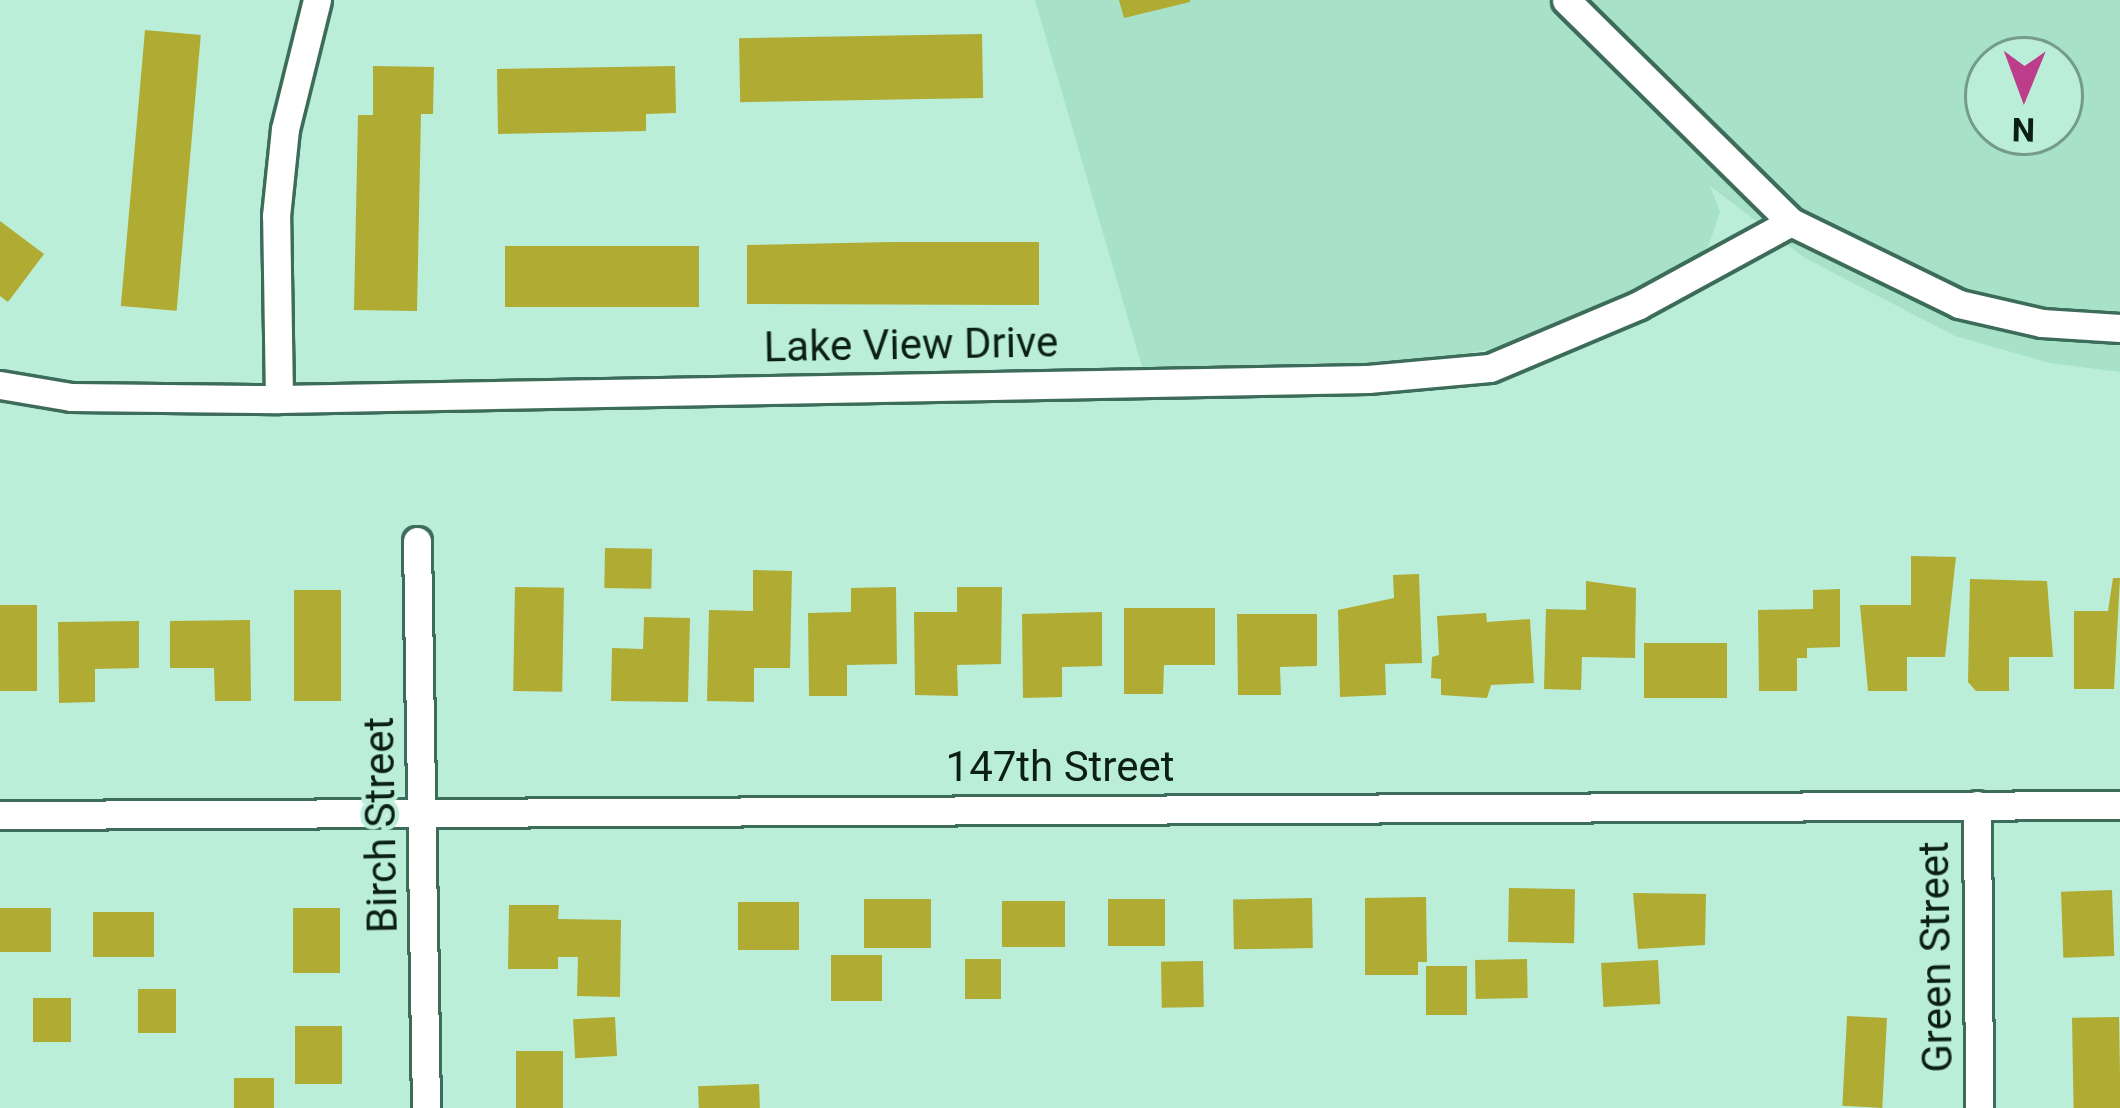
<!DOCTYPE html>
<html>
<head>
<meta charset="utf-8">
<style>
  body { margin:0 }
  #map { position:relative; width:2120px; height:1108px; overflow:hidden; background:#baeed8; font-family:Roboto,sans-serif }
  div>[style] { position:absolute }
  .built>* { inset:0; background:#a6e1c8 }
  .building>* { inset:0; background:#b0ab33; transform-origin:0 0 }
  .roads { filter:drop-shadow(3px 0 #3d6c5a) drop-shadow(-3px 0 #3d6c5a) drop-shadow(0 3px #3d6c5a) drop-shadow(0 -3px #3d6c5a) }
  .street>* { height:27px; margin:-13.5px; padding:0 13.5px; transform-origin:13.5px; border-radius:13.5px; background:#fff }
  span { translate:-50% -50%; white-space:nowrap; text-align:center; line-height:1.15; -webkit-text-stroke:9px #baeed8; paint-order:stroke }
  .street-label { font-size:42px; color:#0b1f17 }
  .north { position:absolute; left:1964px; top:36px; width:120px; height:120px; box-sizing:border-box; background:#baeed8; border:3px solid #749b8b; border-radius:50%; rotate:181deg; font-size:33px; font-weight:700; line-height:48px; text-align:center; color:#0b1f17 }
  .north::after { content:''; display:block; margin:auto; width:42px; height:54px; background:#bc3d8a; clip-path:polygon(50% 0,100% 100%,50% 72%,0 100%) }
</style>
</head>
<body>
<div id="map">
  <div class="built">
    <i style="clip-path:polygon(evenodd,1035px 0,2120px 0,2120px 372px,2050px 363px,1955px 336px,1805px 258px,1710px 186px,1720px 212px,1708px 247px,1676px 274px,1529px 343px,1383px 367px,1143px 370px,1035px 0,1988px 60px,2060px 60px,2060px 132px,1988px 132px,1988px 60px)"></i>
  </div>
  <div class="building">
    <i style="clip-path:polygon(1119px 0,1190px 0,1190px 2px,1124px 18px)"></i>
    <i style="left:145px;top:30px;width:56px;height:277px;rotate:5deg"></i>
    <i style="left:982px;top:34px;width:64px;height:243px;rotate:89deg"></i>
    <i style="clip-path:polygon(373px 66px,434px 67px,433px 114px,421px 114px,417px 311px,354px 310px,358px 115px,373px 115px)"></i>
    <i style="clip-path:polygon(675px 66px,676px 113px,646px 114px,646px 131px,498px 134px,497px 69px)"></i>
    <i style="clip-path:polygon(0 221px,44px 254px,8px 302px,0 296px)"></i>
    <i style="clip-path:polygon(892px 242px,1039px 242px,1039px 305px,747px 304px,747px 245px)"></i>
    <i style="left:505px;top:246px;width:194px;height:61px"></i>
    <i style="left:605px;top:548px;width:47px;height:40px;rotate:1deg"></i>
    <i style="clip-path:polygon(1911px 556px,1956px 557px,1945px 657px,1907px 657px,1907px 691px,1868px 691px,1860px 605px,1911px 605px)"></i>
    <i style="clip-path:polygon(753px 570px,792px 571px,790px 668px,754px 668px,754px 702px,707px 701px,709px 610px,753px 611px)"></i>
    <i style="clip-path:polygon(1419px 574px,1422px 663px,1385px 664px,1386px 695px,1340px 697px,1338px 610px,1394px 598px,1393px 575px)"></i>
    <i style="clip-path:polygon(2113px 578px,2120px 578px,2114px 689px,2074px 689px,2074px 611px,2108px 611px)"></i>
    <i style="clip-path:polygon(1970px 579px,2047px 581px,2053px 657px,2009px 657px,2009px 691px,1976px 691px,1968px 682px)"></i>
    <i style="clip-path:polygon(1586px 581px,1636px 588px,1635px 658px,1582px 657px,1581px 690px,1544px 689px,1546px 609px,1586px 610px)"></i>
    <i style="left:515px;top:587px;width:49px;height:104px;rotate:1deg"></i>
    <i style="clip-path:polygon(896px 587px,897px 664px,847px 665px,847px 696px,809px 696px,808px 613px,851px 612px,851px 588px)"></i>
    <i style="clip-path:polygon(957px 587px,1002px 587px,1001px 664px,957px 665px,958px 696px,915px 695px,914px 612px,957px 612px)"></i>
    <i style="clip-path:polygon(1840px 589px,1840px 647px,1807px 648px,1807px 658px,1797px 658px,1797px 691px,1759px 691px,1758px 610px,1813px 609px,1813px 590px)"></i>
    <i style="left:294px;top:590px;width:47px;height:111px"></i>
    <i style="left:0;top:605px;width:37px;height:86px"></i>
    <i style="clip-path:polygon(1124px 608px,1215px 608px,1215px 665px,1164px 665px,1163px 694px,1124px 694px)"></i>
    <i style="clip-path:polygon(1102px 612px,1102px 666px,1062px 667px,1062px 697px,1023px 698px,1022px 614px)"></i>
    <i style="clip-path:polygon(1486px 613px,1487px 622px,1530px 619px,1534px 683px,1491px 685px,1487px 698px,1441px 695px,1441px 679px,1431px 678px,1432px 657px,1439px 655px,1437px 616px)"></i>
    <i style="clip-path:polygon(1237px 614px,1317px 614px,1317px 666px,1280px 667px,1281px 695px,1238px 695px)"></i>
    <i style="clip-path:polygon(644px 617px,690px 618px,688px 702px,611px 701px,612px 648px,643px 649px)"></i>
    <i style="clip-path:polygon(250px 620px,251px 701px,215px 701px,214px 668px,170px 668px,170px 621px)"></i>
    <i style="clip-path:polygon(139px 621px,139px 668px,95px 669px,95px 702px,59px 703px,58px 622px)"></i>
    <i style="left:1727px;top:643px;width:55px;height:83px;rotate:90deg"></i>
    <i style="left:1509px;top:888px;width:66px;height:54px;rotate:1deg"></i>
    <i style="left:2112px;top:890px;width:66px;height:51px;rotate:88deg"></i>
    <i style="clip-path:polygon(1633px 893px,1706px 894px,1705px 945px,1638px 949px)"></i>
    <i style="clip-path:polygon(1426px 897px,1427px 962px,1418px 962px,1418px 975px,1365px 975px,1365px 898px)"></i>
    <i style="left:1312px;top:898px;width:50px;height:79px;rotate:89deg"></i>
    <i style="left:864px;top:899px;width:67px;height:49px"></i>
    <i style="left:1108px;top:899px;width:57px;height:47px"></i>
    <i style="left:1002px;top:901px;width:63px;height:46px"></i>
    <i style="left:738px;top:902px;width:61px;height:48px"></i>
    <i style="clip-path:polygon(509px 905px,559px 905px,558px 919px,621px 920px,620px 997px,577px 996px,578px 957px,558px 957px,558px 969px,508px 969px)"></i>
    <i style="left:51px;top:908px;width:44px;height:51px;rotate:90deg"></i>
    <i style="left:293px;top:908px;width:47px;height:65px"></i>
    <i style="left:93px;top:912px;width:61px;height:45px"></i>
    <i style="left:831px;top:955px;width:51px;height:46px"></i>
    <i style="left:965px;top:959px;width:36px;height:40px"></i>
    <i style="left:1527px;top:959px;width:39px;height:52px;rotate:89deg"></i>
    <i style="left:1658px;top:960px;width:44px;height:57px;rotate:87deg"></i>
    <i style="left:1203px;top:961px;width:46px;height:42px;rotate:89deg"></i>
    <i style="left:1426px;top:966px;width:41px;height:49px"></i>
    <i style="left:138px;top:989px;width:38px;height:44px"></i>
    <i style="left:71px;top:998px;width:44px;height:38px;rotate:90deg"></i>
    <i style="left:615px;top:1017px;width:39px;height:42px;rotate:87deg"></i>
    <i style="left:2119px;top:1017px;width:91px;height:47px;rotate:89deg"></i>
    <i style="left:1887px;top:1018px;width:90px;height:40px;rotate:93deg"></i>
    <i style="left:295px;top:1026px;width:47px;height:58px"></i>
    <i style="left:563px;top:1051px;width:57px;height:47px;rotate:90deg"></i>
    <i style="left:234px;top:1078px;width:40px;height:30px"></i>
    <i style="left:759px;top:1084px;width:24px;height:61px;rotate:88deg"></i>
  </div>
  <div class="roads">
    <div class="street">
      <i style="left:1566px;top:0;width:316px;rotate:44.6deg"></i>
      <i style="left:1791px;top:222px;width:187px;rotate:26deg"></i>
      <i style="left:1959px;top:304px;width:85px;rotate:12.9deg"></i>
      <i style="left:2042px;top:323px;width:78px;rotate:3.7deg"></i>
      <i style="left:0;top:385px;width:72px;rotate:9.6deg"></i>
      <i style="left:71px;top:397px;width:208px;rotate:0.6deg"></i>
      <i style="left:279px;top:399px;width:1089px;rotate:-1.05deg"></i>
      <i style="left:1368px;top:379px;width:122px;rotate:-5.2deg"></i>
      <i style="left:1490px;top:368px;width:162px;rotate:-22.9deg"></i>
      <i style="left:1639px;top:305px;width:173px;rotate:-28.6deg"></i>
      <i style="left:279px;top:399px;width:183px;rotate:-90.9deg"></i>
      <i style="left:276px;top:216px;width:87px;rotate:-84.1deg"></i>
      <i style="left:285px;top:129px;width:133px;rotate:-76.1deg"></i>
      <i style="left:417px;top:541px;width:567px;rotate:89.09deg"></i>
      <i style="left:1977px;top:805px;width:303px;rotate:89.6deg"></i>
      <i style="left:0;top:815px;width:2120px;rotate:-0.27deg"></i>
    </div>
  </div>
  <div class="street-label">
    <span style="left:911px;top:345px;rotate:-1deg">Lake View Drive</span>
    <span style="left:1060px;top:767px">147th Street</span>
    <span style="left:381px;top:825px;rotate:-91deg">Birch Street</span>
    <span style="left:1936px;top:957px;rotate:-91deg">Green Street</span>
  </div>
  <div class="north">N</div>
</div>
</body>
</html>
